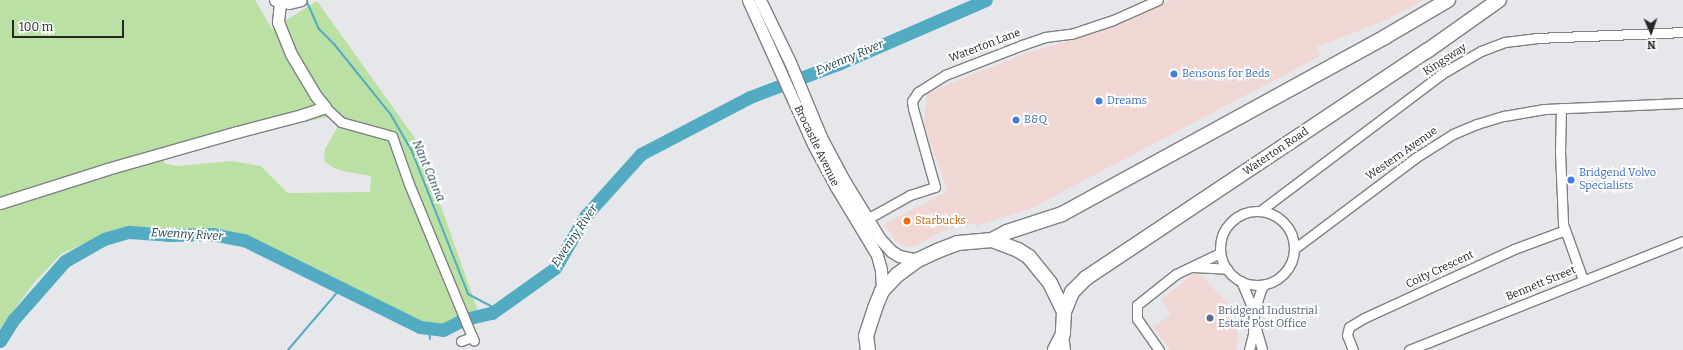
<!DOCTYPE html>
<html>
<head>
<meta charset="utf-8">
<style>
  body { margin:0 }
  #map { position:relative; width:1683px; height:350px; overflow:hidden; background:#e6e7eb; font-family:Bitter,serif }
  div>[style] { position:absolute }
  .commercial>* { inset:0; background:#f1d7d4 }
  .green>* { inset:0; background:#bbe0a3 }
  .stream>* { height:2px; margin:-1px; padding:0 1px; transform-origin:1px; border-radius:1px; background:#52abc3 }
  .river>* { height:13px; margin:-6.5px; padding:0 6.5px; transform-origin:6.5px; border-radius:6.5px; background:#52abc3 }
  .roads { filter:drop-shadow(1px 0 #7f8083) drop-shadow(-1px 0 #7f8083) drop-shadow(0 1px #7f8083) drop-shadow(0 -1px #7f8083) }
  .minor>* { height:9px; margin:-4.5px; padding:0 4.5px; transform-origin:4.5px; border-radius:4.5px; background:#fff }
  .minor>.ring { margin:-4.5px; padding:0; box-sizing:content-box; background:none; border:9px solid #fff; border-radius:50% }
  .tertiary>* { height:11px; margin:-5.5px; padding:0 5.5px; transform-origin:5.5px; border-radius:5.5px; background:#fff }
  .primary>* { height:14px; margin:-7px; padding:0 7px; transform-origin:7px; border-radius:7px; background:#fff }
  .dots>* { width:11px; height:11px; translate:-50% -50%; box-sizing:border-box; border:2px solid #fff; border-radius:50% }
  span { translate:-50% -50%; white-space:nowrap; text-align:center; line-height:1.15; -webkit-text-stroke:3.5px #fff; paint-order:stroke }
  .street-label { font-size:11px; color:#262627 }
  .shop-label { font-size:11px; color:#366cbe }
  .left { translate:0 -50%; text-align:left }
  .food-label { font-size:11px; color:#c56008 }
  .service-label { font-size:11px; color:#4e5e75 }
  .water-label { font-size:12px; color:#163f4a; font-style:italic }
  .north { position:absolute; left:1631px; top:12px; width:40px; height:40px; -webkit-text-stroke:3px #fff; paint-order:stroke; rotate:178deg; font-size:11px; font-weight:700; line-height:16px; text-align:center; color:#262627 }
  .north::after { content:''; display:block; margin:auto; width:14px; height:18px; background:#262627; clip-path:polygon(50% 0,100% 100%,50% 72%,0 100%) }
  .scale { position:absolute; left:12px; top:20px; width:112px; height:18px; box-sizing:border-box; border:2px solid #262627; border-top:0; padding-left:5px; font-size:12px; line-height:14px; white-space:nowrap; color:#262627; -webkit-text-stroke:3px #fff; paint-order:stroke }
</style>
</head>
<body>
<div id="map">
  <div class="commercial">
    <i style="clip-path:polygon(1171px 0,1423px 0,1386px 20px,1317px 47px,1320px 56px,1032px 208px,976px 226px,975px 223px,963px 225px,943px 231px,913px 247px,903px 246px,896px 242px,884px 224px,948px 191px,924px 125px,927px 93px,1027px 53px,1092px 34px)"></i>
    <i style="clip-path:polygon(1194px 273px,1202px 276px,1227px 303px,1235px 321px,1239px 339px,1236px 350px,1170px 350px,1153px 327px,1171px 314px,1161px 300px)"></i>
  </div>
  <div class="green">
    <i style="clip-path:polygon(evenodd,0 0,255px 0,272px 29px,317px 1px,414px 137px,432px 181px,478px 311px,437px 326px,429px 325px,417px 321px,252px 238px,224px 231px,202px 229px,130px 227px,114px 230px,61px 254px,33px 284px,0 329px,0 0,332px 116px,337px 128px,325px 149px,324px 161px,334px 168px,343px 171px,371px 176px,370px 192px,288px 193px,261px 166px,231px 161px,178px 166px,166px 164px,162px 159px,240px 136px,332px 116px)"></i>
  </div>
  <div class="stream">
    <i style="left:306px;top:0;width:32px;rotate:66deg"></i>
    <i style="left:319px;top:29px;width:21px;rotate:45deg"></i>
    <i style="left:334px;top:44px;width:91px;rotate:51.2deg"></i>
    <i style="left:391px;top:115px;width:39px;rotate:60deg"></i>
    <i style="left:411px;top:149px;width:156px;rotate:68.5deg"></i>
    <i style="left:468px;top:294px;width:34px;rotate:28deg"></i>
    <i style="left:429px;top:328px;width:11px;rotate:85deg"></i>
    <i style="left:288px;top:350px;width:82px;rotate:-49.5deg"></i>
  </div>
  <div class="river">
    <i style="left:0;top:341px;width:26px;rotate:-58deg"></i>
    <i style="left:14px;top:319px;width:77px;rotate:-48.7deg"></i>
    <i style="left:65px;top:261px;width:45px;rotate:-29.4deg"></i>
    <i style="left:104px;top:239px;width:26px;rotate:-16deg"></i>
    <i style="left:129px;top:232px;width:39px;rotate:4deg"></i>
    <i style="left:168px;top:235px;width:44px;rotate:-1.3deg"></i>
    <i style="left:212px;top:234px;width:33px;rotate:11deg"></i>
    <i style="left:244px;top:240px;width:196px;rotate:26.3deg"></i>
    <i style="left:420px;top:327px;width:23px;rotate:7deg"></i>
    <i style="left:443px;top:330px;width:25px;rotate:-27deg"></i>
    <i style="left:465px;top:319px;width:28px;rotate:-13deg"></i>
    <i style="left:492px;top:313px;width:77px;rotate:-35.5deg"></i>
    <i style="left:555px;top:268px;width:61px;rotate:-59.7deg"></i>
    <i style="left:586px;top:215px;width:82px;rotate:-48deg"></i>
    <i style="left:641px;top:154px;width:123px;rotate:-27.6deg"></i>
    <i style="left:750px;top:97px;width:94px;rotate:-20.6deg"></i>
    <i style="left:838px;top:64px;width:161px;rotate:-23.4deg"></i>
  </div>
  <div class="roads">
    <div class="minor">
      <i style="left:325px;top:107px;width:22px;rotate:43deg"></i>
      <i style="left:341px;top:122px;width:53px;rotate:15.4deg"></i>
      <i style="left:392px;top:136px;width:51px;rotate:70.5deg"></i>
      <i style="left:409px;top:184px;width:165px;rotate:67.6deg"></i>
      <i style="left:1561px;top:108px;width:43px;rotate:91.3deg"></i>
      <i style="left:1560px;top:151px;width:73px;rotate:87.6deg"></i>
      <i style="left:1563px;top:224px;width:59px;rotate:70.3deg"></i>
      <i style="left:1260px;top:211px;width:229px;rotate:-37deg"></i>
      <i style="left:1443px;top:73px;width:44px;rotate:-30.1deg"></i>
      <i style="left:1481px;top:51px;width:26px;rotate:-21deg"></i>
      <i style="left:1505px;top:42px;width:31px;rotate:-7deg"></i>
      <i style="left:1536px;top:38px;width:147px;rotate:-2.3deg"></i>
      <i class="ring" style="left:1220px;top:211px;width:65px;height:65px"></i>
      <i style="left:867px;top:219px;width:49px;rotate:-29.2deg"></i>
      <i style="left:910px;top:195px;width:26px;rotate:-18deg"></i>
      <i style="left:935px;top:187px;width:82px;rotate:-105.6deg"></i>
      <i style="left:913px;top:108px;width:7px;rotate:-98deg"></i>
      <i style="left:912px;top:101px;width:11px;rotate:-56deg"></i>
      <i style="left:918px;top:92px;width:32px;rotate:-32deg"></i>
      <i style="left:945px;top:75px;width:83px;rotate:-21.3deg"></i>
      <i style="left:1022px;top:45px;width:24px;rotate:-19deg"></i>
      <i style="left:1045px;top:37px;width:26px;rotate:-7deg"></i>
      <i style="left:1071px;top:34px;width:44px;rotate:-18.4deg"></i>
      <i style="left:1113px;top:20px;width:49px;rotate:-24deg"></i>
      <i style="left:1294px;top:249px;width:151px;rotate:-36.9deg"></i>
      <i style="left:1415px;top:158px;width:45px;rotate:-32.3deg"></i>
      <i style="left:1453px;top:134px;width:26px;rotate:-23deg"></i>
      <i style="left:1477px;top:124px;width:28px;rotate:-17deg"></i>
      <i style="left:1504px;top:116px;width:41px;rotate:-9.9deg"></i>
      <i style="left:1544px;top:109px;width:139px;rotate:-2.5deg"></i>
      <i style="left:1193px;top:267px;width:34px;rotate:3deg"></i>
      <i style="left:1241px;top:281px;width:33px;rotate:67deg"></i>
      <i style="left:1255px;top:325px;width:26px;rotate:74deg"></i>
      <i style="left:1063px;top:335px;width:15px;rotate:82deg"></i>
      <i style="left:461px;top:341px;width:12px;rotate:-20deg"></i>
      <i style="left:472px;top:337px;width:4px;rotate:63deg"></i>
      <i style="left:1159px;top:350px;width:38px;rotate:-125deg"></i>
      <i style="left:1137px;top:319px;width:14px;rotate:-90deg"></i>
      <i style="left:1137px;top:305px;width:50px;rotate:-38.5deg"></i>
      <i style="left:1176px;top:274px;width:49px;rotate:-25.5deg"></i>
      <i style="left:1249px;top:350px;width:16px;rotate:-76deg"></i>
      <i style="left:1253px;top:334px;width:23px;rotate:-88deg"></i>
      <i style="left:1254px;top:311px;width:23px;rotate:-72deg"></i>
      <i style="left:1261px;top:289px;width:6px;rotate:-51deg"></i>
      <i style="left:1353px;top:350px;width:16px;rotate:-112deg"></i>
      <i style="left:1347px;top:335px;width:8px;rotate:-76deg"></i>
      <i style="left:1349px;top:327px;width:17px;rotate:-31deg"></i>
      <i style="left:1364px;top:318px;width:165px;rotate:-24.7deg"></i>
      <i style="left:1514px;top:249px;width:54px;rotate:-20.4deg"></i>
      <i style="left:1409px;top:350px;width:295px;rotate:-21.7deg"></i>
    </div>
    <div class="tertiary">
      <i style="left:275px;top:0;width:14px;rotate:12deg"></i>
      <i style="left:289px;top:3px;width:12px;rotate:-14deg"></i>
      <i style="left:748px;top:0;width:158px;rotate:65.7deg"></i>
      <i style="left:813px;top:144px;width:49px;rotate:61.9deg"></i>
      <i style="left:836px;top:187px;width:79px;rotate:58.9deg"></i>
      <i style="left:877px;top:255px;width:16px;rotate:75deg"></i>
      <i style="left:881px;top:270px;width:21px;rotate:87deg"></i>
      <i style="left:760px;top:0;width:69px;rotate:64.2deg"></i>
      <i style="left:790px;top:62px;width:81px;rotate:67.5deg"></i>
      <i style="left:821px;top:137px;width:51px;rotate:61.9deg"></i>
      <i style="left:845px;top:182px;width:67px;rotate:58.4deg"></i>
      <i style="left:880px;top:239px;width:16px;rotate:47deg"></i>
      <i style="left:891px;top:251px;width:9px;rotate:32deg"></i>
      <i style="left:899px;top:256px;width:19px;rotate:12deg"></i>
      <i style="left:0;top:203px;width:112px;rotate:-17.6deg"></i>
      <i style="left:107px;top:169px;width:135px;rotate:-15.9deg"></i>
      <i style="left:237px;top:132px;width:67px;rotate:-14.7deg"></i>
      <i style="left:302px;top:115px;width:24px;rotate:-19deg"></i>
      <i style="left:325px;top:107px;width:14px;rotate:-129deg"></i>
      <i style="left:316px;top:96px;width:49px;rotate:-120.8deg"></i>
      <i style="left:291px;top:54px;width:35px;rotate:-112deg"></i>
      <i style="left:278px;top:22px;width:19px;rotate:-84deg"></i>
    </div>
    <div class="primary">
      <i style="left:992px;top:240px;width:17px;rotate:-28deg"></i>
      <i style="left:1007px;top:232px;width:58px;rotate:-18.1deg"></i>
      <i style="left:1062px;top:214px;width:368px;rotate:-28.7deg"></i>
      <i style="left:1385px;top:37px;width:73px;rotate:-30.4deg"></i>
      <i style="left:1064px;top:312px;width:22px;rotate:-68deg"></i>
      <i style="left:1072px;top:292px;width:20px;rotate:-45deg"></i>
      <i style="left:1086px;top:278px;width:410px;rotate:-33.7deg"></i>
      <i style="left:1427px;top:51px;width:88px;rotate:-35.3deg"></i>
      <i style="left:868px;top:350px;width:14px;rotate:-98deg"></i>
      <i style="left:866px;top:336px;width:29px;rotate:-72deg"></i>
      <i style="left:875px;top:308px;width:18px;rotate:-68deg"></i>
      <i style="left:882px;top:291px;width:22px;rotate:-47deg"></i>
      <i style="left:897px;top:275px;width:26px;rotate:-36deg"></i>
      <i style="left:918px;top:260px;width:21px;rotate:-25deg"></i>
      <i style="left:937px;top:251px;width:22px;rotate:-21deg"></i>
      <i style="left:958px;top:243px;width:34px;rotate:-5deg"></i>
      <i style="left:992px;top:240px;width:28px;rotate:21deg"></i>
      <i style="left:1018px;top:250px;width:13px;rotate:32deg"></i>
      <i style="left:1029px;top:257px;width:33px;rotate:51deg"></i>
      <i style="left:1050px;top:283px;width:32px;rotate:64deg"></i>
      <i style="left:1064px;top:312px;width:22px;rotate:93deg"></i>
      <i style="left:1063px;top:334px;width:18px;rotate:117deg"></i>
    </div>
  </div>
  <div class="dots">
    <i style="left:1174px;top:74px;background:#3f7fe0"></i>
    <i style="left:1099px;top:101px;background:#3f7fe0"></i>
    <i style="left:1016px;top:120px;background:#3f7fe0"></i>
    <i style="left:1571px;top:180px;background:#3f7fe0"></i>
    <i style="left:907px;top:221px;background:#e8710a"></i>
    <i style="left:1210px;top:318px;background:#5c6f8a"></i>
  </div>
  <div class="street-label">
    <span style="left:985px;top:46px;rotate:-21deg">Waterton Lane</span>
    <span style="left:1445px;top:60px;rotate:-33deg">Kingsway</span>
    <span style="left:816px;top:146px;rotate:64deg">Brocastle Avenue</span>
    <span style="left:1276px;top:152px;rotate:-34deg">Waterton Road</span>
    <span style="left:1402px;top:154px;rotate:-35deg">Western Avenue</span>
    <span style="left:1440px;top:270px;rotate:-25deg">Coity Crescent</span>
    <span style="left:1541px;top:284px;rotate:-22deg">Bennett Street</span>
  </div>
  <div class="shop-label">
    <span class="left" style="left:1182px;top:74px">Bensons for Beds</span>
    <span class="left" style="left:1107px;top:101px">Dreams</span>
    <span class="left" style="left:1024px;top:120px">B&amp;Q</span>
    <span class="left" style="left:1579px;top:180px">Bridgend Volvo<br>Specialists</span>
  </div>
  <div class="food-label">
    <span class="left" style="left:915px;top:221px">Starbucks</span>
  </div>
  <div class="service-label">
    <span class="left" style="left:1218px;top:318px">Bridgend Industrial<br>Estate Post Office</span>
  </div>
  <div class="water-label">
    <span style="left:850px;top:58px;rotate:-23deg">Ewenny River</span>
    <span style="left:428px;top:171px;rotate:67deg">Nant Canna</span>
    <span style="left:187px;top:235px;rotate:3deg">Ewenny River</span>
    <span style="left:575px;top:236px;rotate:-56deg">Ewenny River</span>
  </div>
  <div class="north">N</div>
  <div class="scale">100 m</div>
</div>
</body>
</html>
